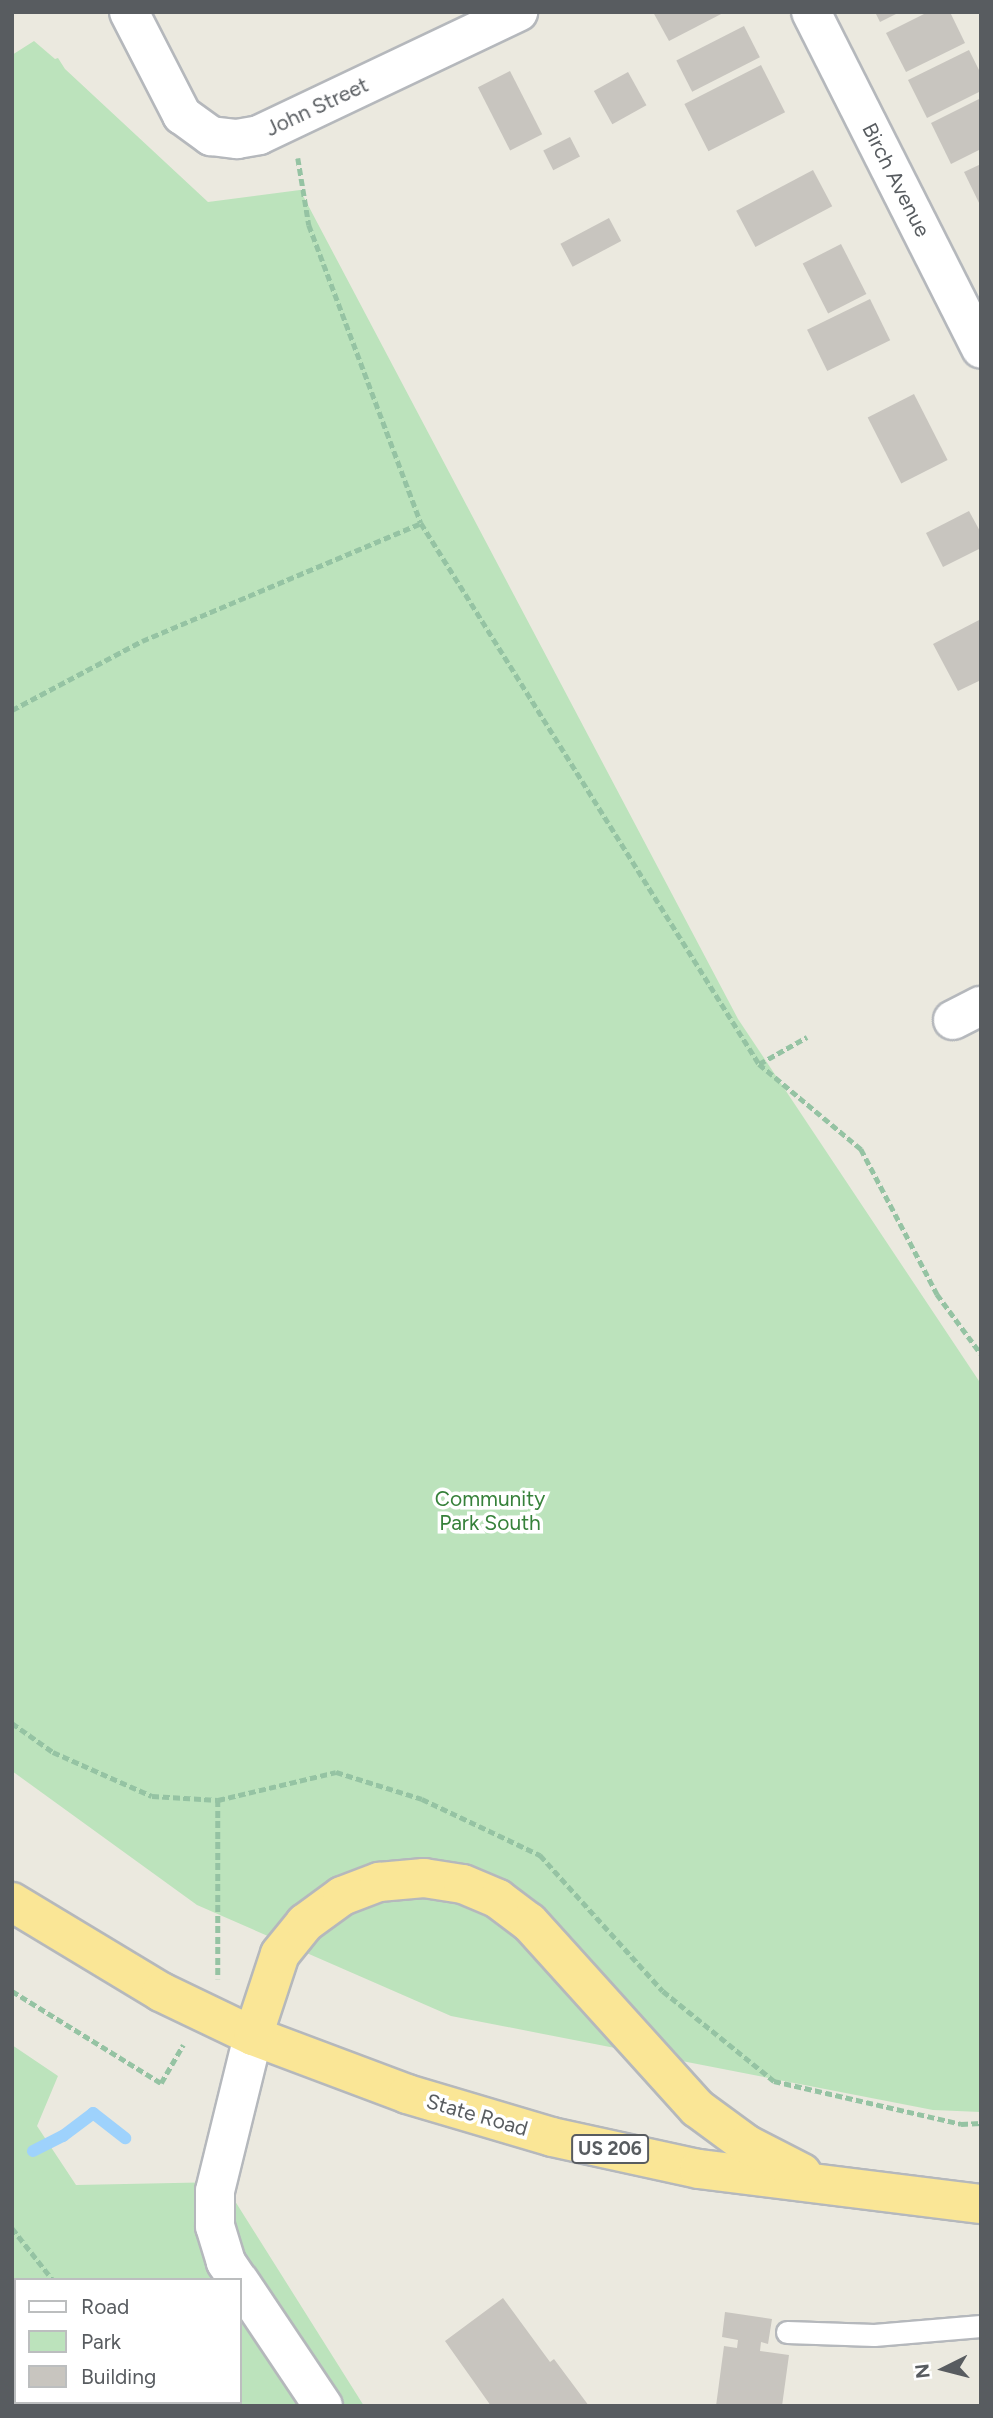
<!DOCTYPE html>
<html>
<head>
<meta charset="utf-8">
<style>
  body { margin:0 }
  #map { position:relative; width:993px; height:2418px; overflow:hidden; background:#ebe9df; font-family:Figtree,sans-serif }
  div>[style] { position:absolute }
  .green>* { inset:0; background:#bce3bc }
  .stream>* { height:12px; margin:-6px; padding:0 6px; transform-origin:6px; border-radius:6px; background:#9ed2fc }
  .building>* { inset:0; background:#c8c5bf; transform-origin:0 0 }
  .path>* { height:4.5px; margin-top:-2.25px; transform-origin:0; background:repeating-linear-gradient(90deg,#95c3a3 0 7px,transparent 0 10.5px) }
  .roads { filter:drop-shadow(2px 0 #b5b8bc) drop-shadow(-2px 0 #b5b8bc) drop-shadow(0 2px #b5b8bc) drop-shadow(0 -2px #b5b8bc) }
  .service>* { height:21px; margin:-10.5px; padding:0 10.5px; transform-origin:10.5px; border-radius:10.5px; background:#fff }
  .minor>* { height:38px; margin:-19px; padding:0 19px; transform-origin:19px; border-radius:19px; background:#fff }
  .trunk>* { height:38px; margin:-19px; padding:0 19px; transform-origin:19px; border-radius:19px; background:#fae696 }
  span { translate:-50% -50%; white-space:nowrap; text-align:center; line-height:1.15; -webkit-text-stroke:7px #fff; paint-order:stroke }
  .shield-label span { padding:2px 5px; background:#fff; border:2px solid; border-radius:5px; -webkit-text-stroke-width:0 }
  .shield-label { font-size:19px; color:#585c60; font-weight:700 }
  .street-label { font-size:21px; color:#585c60 }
  .park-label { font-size:21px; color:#36813a }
  .frame { position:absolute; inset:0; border:14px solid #585c60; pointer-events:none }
  .legend { position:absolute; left:14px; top:2278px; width:228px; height:126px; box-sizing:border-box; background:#fff; border:2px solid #bcbebf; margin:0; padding:9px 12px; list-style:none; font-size:21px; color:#585c60 }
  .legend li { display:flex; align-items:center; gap:14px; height:35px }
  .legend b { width:35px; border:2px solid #bcbebf }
  .north { position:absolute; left:909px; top:2334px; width:70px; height:70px; -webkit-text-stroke:5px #fff; paint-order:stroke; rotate:264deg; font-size:19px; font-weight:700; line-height:28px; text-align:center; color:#585c60 }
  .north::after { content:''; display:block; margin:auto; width:24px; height:32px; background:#585c60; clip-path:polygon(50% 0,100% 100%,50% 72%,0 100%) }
</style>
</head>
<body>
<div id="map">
  <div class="green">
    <i style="clip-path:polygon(34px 41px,55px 59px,58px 58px,65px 69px,208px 202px,300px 190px,738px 1019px,981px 1384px,981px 2112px,933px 2110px,451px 2016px,197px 1905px,12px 1771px,12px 55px)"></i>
    <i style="clip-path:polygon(evenodd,12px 2045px,58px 2076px,37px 2126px,76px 2185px,223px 2182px,364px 2406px,12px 2406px,12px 2045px,16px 2280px,240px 2280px,240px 2402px,16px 2402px,16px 2280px)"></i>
  </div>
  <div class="stream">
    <i style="left:33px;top:2151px;width:34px;rotate:-27deg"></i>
    <i style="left:63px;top:2136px;width:38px;rotate:-37deg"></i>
    <i style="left:93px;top:2113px;width:41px;rotate:38deg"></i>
  </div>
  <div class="building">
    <i style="clip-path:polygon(653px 12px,725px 12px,669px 41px)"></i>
    <i style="clip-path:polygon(875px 12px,900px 12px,880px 22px)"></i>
    <i style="clip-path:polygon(928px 12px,950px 12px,965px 43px,906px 72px,886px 33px)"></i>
    <i style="left:744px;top:26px;width:35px;height:76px;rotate:63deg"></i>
    <i style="clip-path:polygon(969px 50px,981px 74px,981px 91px,927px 118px,908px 80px)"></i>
    <i style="left:761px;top:65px;width:53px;height:86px;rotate:63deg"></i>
    <i style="left:510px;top:71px;width:71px;height:36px;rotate:63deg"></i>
    <i style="left:628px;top:72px;width:38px;height:39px;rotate:61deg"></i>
    <i style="clip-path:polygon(981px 98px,981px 149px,951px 164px,931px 123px)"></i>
    <i style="left:570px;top:137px;width:22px;height:30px;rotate:63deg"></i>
    <i style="clip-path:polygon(981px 164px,981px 207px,964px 172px)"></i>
    <i style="left:813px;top:170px;width:41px;height:87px;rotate:62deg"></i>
    <i style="left:609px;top:218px;width:26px;height:55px;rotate:62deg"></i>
    <i style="left:841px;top:244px;width:56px;height:43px;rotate:63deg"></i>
    <i style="left:870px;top:299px;width:46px;height:70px;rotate:64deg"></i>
    <i style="left:914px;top:394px;width:74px;height:52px;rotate:63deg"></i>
    <i style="clip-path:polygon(969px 511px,981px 533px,981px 548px,943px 567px,926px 533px)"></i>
    <i style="clip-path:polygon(981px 619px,981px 680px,958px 691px,933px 644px)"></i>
    <i style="clip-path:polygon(503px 2298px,550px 2362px,554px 2359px,589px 2406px,491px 2406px,445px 2341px)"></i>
    <i style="clip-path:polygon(725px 2312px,772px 2319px,768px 2344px,761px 2342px,760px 2351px,789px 2355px,782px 2406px,716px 2406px,724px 2346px,737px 2348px,738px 2340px,722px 2337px)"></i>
  </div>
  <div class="path">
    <i style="left:298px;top:158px;width:68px;rotate:80.7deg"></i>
    <i style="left:309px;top:225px;width:318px;rotate:69.4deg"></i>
    <i style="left:421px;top:523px;width:638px;rotate:58deg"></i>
    <i style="left:759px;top:1064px;width:133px;rotate:39.8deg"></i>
    <i style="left:861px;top:1149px;width:164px;rotate:62.3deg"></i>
    <i style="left:937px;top:1294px;width:74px;rotate:53.7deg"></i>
    <i style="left:12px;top:710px;width:147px;rotate:-28deg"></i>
    <i style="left:142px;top:641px;width:303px;rotate:-22.9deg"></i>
    <i style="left:759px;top:1064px;width:55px;rotate:-29.4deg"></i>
    <i style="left:12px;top:1723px;width:50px;rotate:35.3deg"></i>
    <i style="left:53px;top:1752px;width:108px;rotate:24deg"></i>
    <i style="left:152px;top:1796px;width:66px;rotate:3.5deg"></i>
    <i style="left:218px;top:1800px;width:179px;rotate:90deg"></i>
    <i style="left:218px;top:1800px;width:121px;rotate:-13.3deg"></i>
    <i style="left:336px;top:1772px;width:90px;rotate:17.4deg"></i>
    <i style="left:422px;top:1799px;width:131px;rotate:25.4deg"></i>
    <i style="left:540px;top:1855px;width:183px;rotate:47.9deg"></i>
    <i style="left:663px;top:1991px;width:143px;rotate:39deg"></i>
    <i style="left:774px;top:2081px;width:192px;rotate:12.9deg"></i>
    <i style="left:961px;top:2124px;width:20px;rotate:-3deg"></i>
    <i style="left:12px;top:1991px;width:175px;rotate:31.7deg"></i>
    <i style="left:161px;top:2083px;width:44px;rotate:-59.9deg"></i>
    <i style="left:12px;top:2228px;width:66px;rotate:51.7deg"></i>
    <i style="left:12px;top:2376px;width:6px;rotate:51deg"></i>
    <i style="left:30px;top:2402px;width:4px;rotate:63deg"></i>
    <i style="left:74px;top:2402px;width:4px;rotate:90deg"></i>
    <i style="left:208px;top:2402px;width:5px;rotate:53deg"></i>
  </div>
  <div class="roads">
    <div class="service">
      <i style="left:787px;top:2332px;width:87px;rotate:2deg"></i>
      <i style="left:874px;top:2335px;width:107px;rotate:-4.8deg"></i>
    </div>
    <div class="minor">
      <i style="left:129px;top:12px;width:116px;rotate:62.8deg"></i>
      <i style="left:182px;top:115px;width:36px;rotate:36deg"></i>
      <i style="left:211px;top:136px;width:26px;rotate:7deg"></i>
      <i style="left:237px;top:139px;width:22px;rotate:-10deg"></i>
      <i style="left:259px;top:135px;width:287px;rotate:-25.4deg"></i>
      <i style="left:811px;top:12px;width:377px;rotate:63.2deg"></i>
      <i style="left:953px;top:1020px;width:31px;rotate:-27deg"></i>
      <i style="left:238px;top:2280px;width:22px;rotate:-124deg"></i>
      <i style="left:226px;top:2262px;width:38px;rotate:-107deg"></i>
      <i style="left:215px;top:2226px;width:35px;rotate:-90deg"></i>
      <i style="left:215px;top:2191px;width:160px;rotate:-76.2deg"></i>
      <i style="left:240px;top:2282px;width:149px;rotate:56.2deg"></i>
    </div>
    <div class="trunk">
      <i style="left:12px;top:1902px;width:174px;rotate:31.1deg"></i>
      <i style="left:161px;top:1992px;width:102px;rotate:25.6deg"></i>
      <i style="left:253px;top:2036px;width:165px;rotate:20.6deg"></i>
      <i style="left:407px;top:2094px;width:151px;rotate:16.5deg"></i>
      <i style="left:552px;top:2137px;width:150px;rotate:12.3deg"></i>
      <i style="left:699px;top:2169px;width:284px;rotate:7.1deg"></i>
      <i style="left:253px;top:2036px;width:86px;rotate:-71.8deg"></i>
      <i style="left:280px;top:1954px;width:40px;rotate:-51deg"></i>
      <i style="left:305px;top:1923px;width:46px;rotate:-36.1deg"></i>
      <i style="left:342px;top:1896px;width:40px;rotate:-21deg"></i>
      <i style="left:379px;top:1882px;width:45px;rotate:-5.1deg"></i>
      <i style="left:424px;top:1878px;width:39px;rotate:9deg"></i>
      <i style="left:463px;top:1884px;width:38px;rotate:23deg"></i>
      <i style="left:498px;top:1899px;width:39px;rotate:37deg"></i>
      <i style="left:529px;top:1922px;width:251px;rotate:47.9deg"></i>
      <i style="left:697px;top:2108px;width:61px;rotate:36.3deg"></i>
      <i style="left:746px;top:2144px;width:63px;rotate:27.4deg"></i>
    </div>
  </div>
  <div class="shield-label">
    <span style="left:610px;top:2149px">US 206</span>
  </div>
  <div class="street-label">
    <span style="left:317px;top:107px;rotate:-25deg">John Street</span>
    <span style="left:896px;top:180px;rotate:63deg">Birch Avenue</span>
    <span style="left:477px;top:2115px;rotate:16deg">State Road</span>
  </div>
  <div class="park-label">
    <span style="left:490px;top:1511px">Community<br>Park South</span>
  </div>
  <div class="frame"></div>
  <ul class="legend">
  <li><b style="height:9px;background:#fff"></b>Road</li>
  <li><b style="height:19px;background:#bce3bc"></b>Park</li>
  <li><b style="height:19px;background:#c8c5bf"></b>Building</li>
  </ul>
  <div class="north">N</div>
</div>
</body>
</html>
